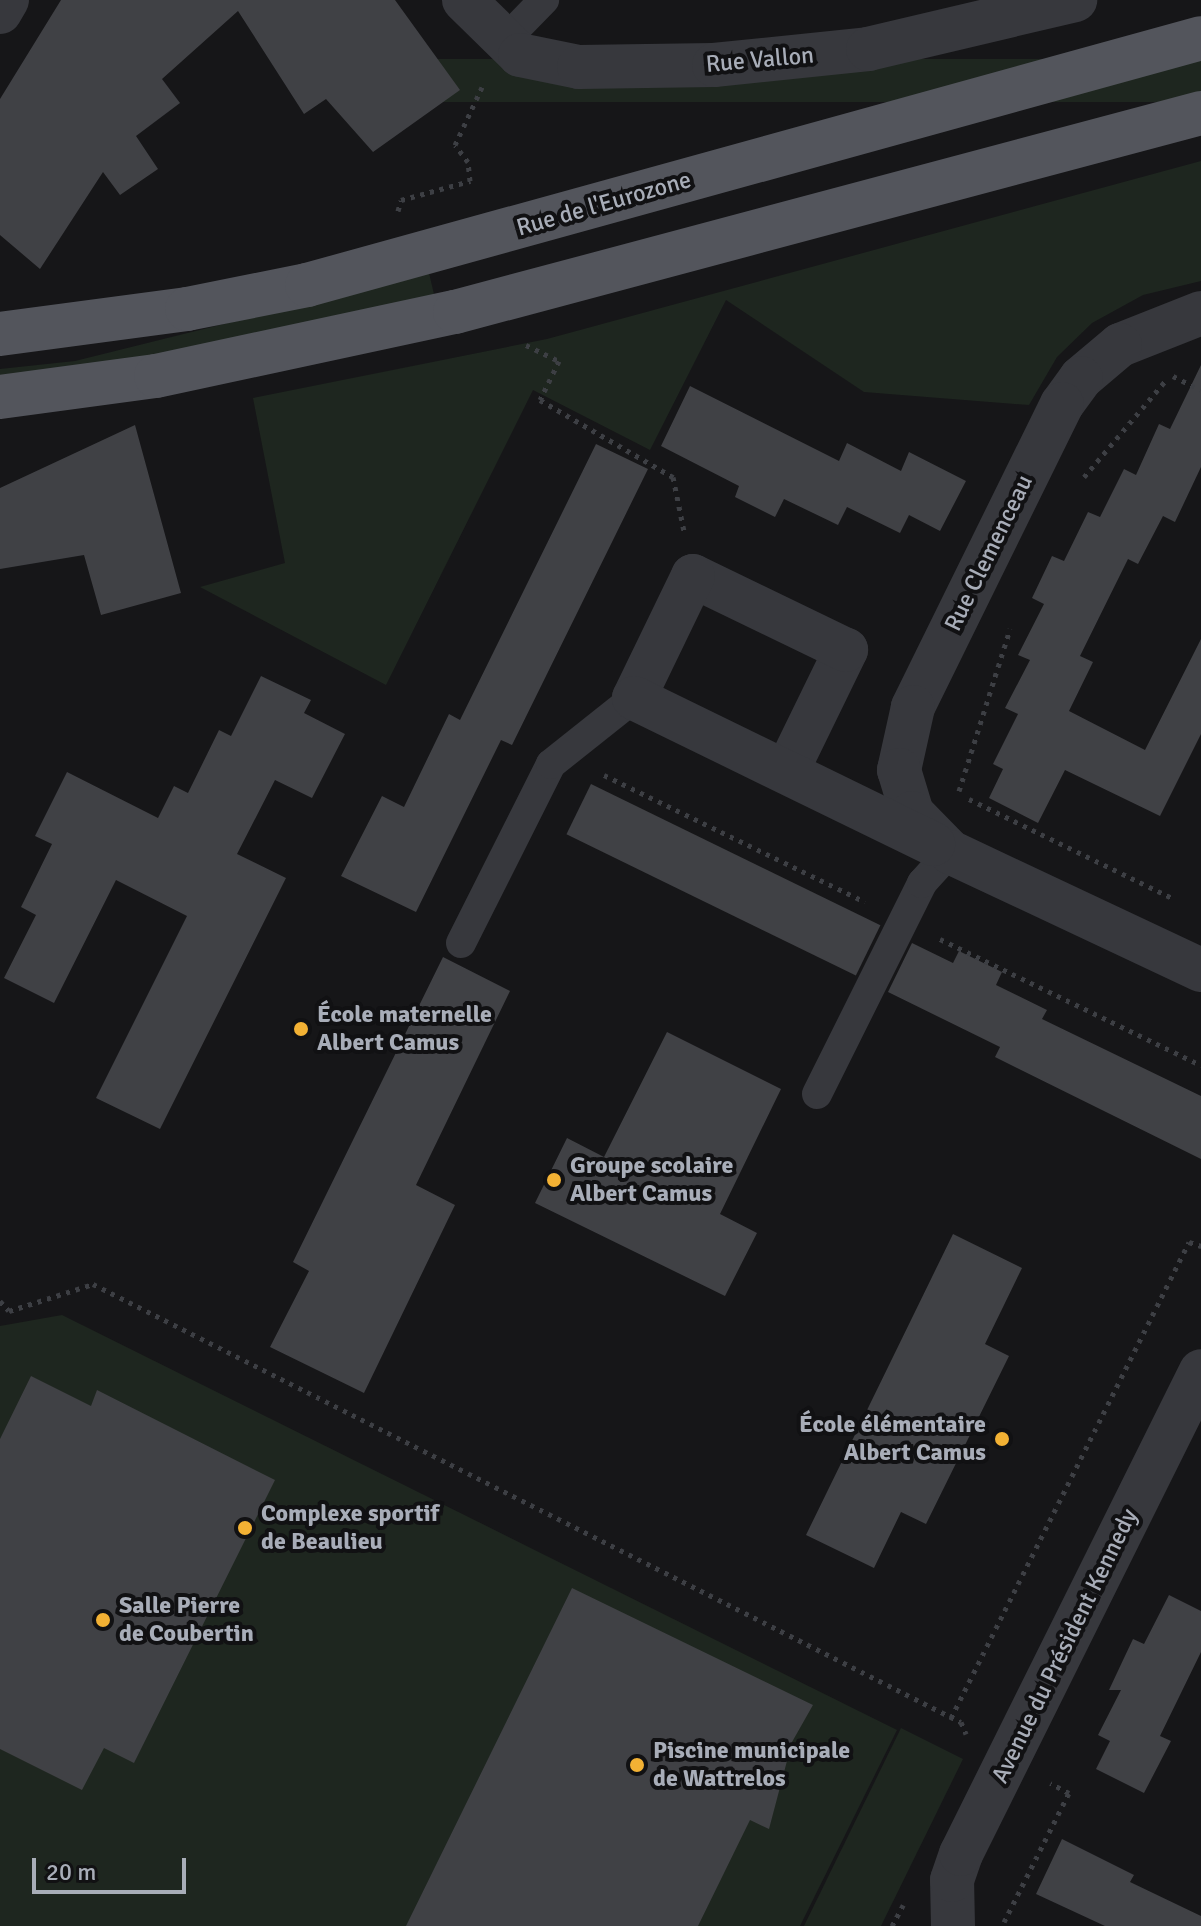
<!DOCTYPE html>
<html>
<head>
<meta charset="utf-8">
<style>
  body { margin:0 }
  #map { position:relative; width:1201px; height:1926px; overflow:hidden; background:#161618; font-family:Signika,sans-serif }
  div>[style] { position:absolute }
  .green>* { inset:0; background:#1e261f; transform-origin:0 0 }
  .building>* { inset:0; background:#404145; transform-origin:0 0 }
  .path>* { height:5px; margin-top:-2.5px; transform-origin:0; background:repeating-linear-gradient(90deg,#3d3f44 0 4px,transparent 0 10px) }
  .service>* { height:30px; margin:-15px; padding:0 15px; transform-origin:15px; border-radius:15px; background:#37383d }
  .minor>* { height:44px; margin:-22px; padding:0 22px; transform-origin:22px; border-radius:22px; background:#37383d }
  .primary>* { height:44px; margin:-22px; padding:0 22px; transform-origin:22px; border-radius:22px; background:#53555c }
  .dots>* { width:22px; height:22px; translate:-50% -50%; box-sizing:border-box; border:4px solid #111113; border-radius:50% }
  span { translate:-50% -50%; white-space:nowrap; text-align:center; line-height:1.15; -webkit-text-stroke:8px #111113; paint-order:stroke }
  .street-label { font-size:24px; color:#a8adb8 }
  .poi-label { font-size:24px; color:#a8adb8; font-weight:700 }
  .left { translate:0 -50%; text-align:left }
  .right { translate:-100% -50%; text-align:right }
  .scale { position:absolute; left:32px; top:1858px; width:154px; height:36px; box-sizing:border-box; border:4px solid #a8adb8; border-top:0; padding-left:10px; font-size:24px; line-height:28px; white-space:nowrap; color:#a8adb8; -webkit-text-stroke:6px #111113; paint-order:stroke }
</style>
</head>
<body>
<div id="map">
  <div class="green">
    <i style="left:1201px;top:59px;width:43px;height:775px;rotate:90deg"></i>
    <i style="clip-path:polygon(1201px 161px,1201px 281px,1143px 295px,1092px 323px,1057px 357px,1029px 405px,864px 392px,726px 300px,650px 450px,533px 390px,386px 685px,200px 587px,285px 563px,253px 398px,547px 339px)"></i>
    <i style="clip-path:polygon(429px 273px,437px 307px,0 383px,0 369px,75px 361px)"></i>
    <i style="clip-path:polygon(62px 1315px,897px 1730px,800px 1926px,0 1926px,0 1326px)"></i>
    <i style="clip-path:polygon(901px 1728px,963px 1759px,881px 1926px,804px 1926px)"></i>
  </div>
  <div class="building">
    <i style="clip-path:polygon(61px 0,395px 0,460px 90px,373px 152px,326px 99px,304px 114px,238px 11px,162px 79px,180px 103px,136px 136px,158px 169px,120px 195px,103px 172px,40px 269px,0 235px,0 99px)"></i>
    <i style="clip-path:polygon(1201px 365px,1201px 467px,1175px 522px,1163px 516px,1138px 564px,1128px 559px,1080px 656px,1093px 662px,1069px 711px,1145px 750px,1201px 639px,1201px 734px,1160px 816px,1065px 770px,1038px 823px,989px 798px,1003px 769px,993px 764px,1018px 714px,1005px 708px,1030px 660px,1018px 655px,1044px 604px,1032px 598px,1052px 556px,1064px 561px,1088px 512px,1100px 517px,1124px 469px,1136px 475px,1159px 424px,1170px 429px)"></i>
    <i style="clip-path:polygon(690px 386px,839px 461px,847px 443px,901px 471px,909px 452px,966px 481px,940px 531px,909px 515px,900px 533px,847px 507px,838px 525px,784px 499px,775px 517px,735px 497px,739px 486px,661px 446px)"></i>
    <i style="clip-path:polygon(135px 425px,181px 593px,101px 615px,84px 555px,0 569px,0 488px)"></i>
    <i style="clip-path:polygon(596px 444px,648px 469px,512px 745px,501px 740px,416px 912px,341px 876px,382px 796px,404px 807px,449px 714px,460px 720px)"></i>
    <i style="clip-path:polygon(261px 676px,311px 700px,304px 713px,345px 734px,312px 798px,275px 780px,237px 854px,286px 878px,160px 1129px,96px 1098px,187px 916px,116px 880px,54px 1003px,4px 978px,36px 915px,21px 907px,52px 844px,35px 836px,67px 772px,158px 818px,174px 786px,188px 793px,219px 730px,231px 736px)"></i>
    <i style="left:591px;top:784px;width:322px;height:56px;rotate:26deg"></i>
    <i style="clip-path:polygon(912px 943px,953px 963px,959px 951px,1002px 972px,996px 985px,1047px 1010px,1042px 1019px,1201px 1096px,1201px 1159px,995px 1057px,1000px 1047px,888px 992px)"></i>
    <i style="clip-path:polygon(443px 957px,510px 991px,416px 1185px,455px 1205px,364px 1393px,270px 1347px,309px 1271px,293px 1262px)"></i>
    <i style="clip-path:polygon(667px 1032px,781px 1089px,720px 1214px,757px 1233px,725px 1296px,535px 1203px,567px 1138px,604px 1157px)"></i>
    <i style="clip-path:polygon(953px 1234px,1022px 1268px,985px 1344px,1009px 1356px,926px 1524px,901px 1512px,874px 1568px,806px 1535px)"></i>
    <i style="clip-path:polygon(31px 1376px,91px 1406px,97px 1390px,275px 1480px,134px 1763px,104px 1748px,82px 1790px,0 1749px,0 1439px)"></i>
    <i style="clip-path:polygon(572px 1588px,813px 1705px,792px 1742px,769px 1829px,750px 1820px,698px 1926px,406px 1926px)"></i>
    <i style="clip-path:polygon(1169px 1595px,1201px 1611px,1201px 1652px,1160px 1736px,1171px 1741px,1144px 1793px,1096px 1769px,1110px 1741px,1098px 1735px,1121px 1690px,1109px 1690px,1124px 1658px,1133px 1639px,1144px 1644px)"></i>
    <i style="clip-path:polygon(1062px 1839px,1134px 1875px,1130px 1882px,1201px 1916px,1201px 1926px,1105px 1926px,1036px 1894px)"></i>
  </div>
  <div class="path">
    <i style="left:398px;top:211px;width:11px;rotate:-75deg"></i>
    <i style="left:401px;top:200px;width:72px;rotate:-15.4deg"></i>
    <i style="left:470px;top:181px;width:19px;rotate:-96deg"></i>
    <i style="left:468px;top:162px;width:21px;rotate:-127deg"></i>
    <i style="left:455px;top:145px;width:64px;rotate:-65deg"></i>
    <i style="left:526px;top:345px;width:37px;rotate:26deg"></i>
    <i style="left:559px;top:361px;width:43px;rotate:116deg"></i>
    <i style="left:540px;top:400px;width:154px;rotate:30.1deg"></i>
    <i style="left:673px;top:477px;width:55px;rotate:78.5deg"></i>
    <i style="left:1173px;top:376px;width:31px;rotate:27deg"></i>
    <i style="left:1084px;top:477px;width:126px;rotate:-49.8deg"></i>
    <i style="left:604px;top:775px;width:290px;rotate:25.9deg"></i>
    <i style="left:959px;top:791px;width:170px;rotate:-72.5deg"></i>
    <i style="left:969px;top:799px;width:226px;rotate:26deg"></i>
    <i style="left:940px;top:939px;width:290px;rotate:25.8deg"></i>
    <i style="left:0;top:1301px;width:13px;rotate:48deg"></i>
    <i style="left:9px;top:1311px;width:88px;rotate:-17.8deg"></i>
    <i style="left:93px;top:1284px;width:972px;rotate:26.78deg"></i>
    <i style="left:961px;top:1722px;width:13px;rotate:67deg"></i>
    <i style="left:951px;top:1718px;width:532px;rotate:-63.43deg"></i>
    <i style="left:1189px;top:1242px;width:13px;rotate:18deg"></i>
    <i style="left:1004px;top:1922px;width:144px;rotate:-63.3deg"></i>
    <i style="left:1069px;top:1793px;width:21px;rotate:-152deg"></i>
    <i style="left:892px;top:1926px;width:24px;rotate:-62deg"></i>
  </div>
  <div class="service">
    <i style="left:503px;top:42px;width:59px;rotate:-45.7deg"></i>
    <i style="left:461px;top:943px;width:200px;rotate:-63.3deg"></i>
    <i style="left:551px;top:764px;width:106px;rotate:-38.5deg"></i>
    <i style="left:817px;top:1094px;width:236px;rotate:-63.5deg"></i>
    <i style="left:922px;top:883px;width:42px;rotate:-47.9deg"></i>
  </div>
  <div class="minor">
    <i style="left:464px;top:0;width:78px;rotate:44.5deg"></i>
    <i style="left:520px;top:55px;width:60px;rotate:11.5deg"></i>
    <i style="left:579px;top:67px;width:135px;rotate:-0.8deg"></i>
    <i style="left:714px;top:65px;width:155px;rotate:-5.9deg"></i>
    <i style="left:868px;top:49px;width:213px;rotate:-13.3deg"></i>
    <i style="left:0;top:12px;width:14px;rotate:-60deg"></i>
    <i style="left:1201px;top:313px;width:87px;rotate:158.4deg"></i>
    <i style="left:1120px;top:345px;width:51px;rotate:139.8deg"></i>
    <i style="left:1081px;top:378px;width:32px;rotate:126deg"></i>
    <i style="left:1062px;top:404px;width:338px;rotate:116.2deg"></i>
    <i style="left:913px;top:707px;width:65px;rotate:102.5deg"></i>
    <i style="left:899px;top:770px;width:45px;rotate:73.2deg"></i>
    <i style="left:912px;top:813px;width:54px;rotate:45.7deg"></i>
    <i style="left:950px;top:852px;width:277px;rotate:25.2deg"></i>
    <i style="left:787px;top:771px;width:135px;rotate:-64deg"></i>
    <i style="left:846px;top:650px;width:170px;rotate:-154.2deg"></i>
    <i style="left:693px;top:576px;width:136px;rotate:115.8deg"></i>
    <i style="left:634px;top:698px;width:333px;rotate:26deg"></i>
    <i style="left:953px;top:1926px;width:46px;rotate:-91.2deg"></i>
    <i style="left:952px;top:1880px;width:28px;rotate:-71deg"></i>
    <i style="left:961px;top:1854px;width:539px;rotate:-63.58deg"></i>
  </div>
  <div class="primary">
    <i style="left:0;top:334px;width:189px;rotate:-7.6deg"></i>
    <i style="left:187px;top:309px;width:122px;rotate:-11.3deg"></i>
    <i style="left:307px;top:285px;width:927px;rotate:-15.44deg"></i>
    <i style="left:0;top:397px;width:157px;rotate:-7.7deg"></i>
    <i style="left:156px;top:376px;width:306px;rotate:-12.1deg"></i>
    <i style="left:455px;top:312px;width:772px;rotate:-14.94deg"></i>
  </div>
  <div class="dots">
    <i style="left:301px;top:1029px;background:#f2b134"></i>
    <i style="left:554px;top:1180px;background:#f2b134"></i>
    <i style="left:1002px;top:1439px;background:#f2b134"></i>
    <i style="left:245px;top:1528px;background:#f2b134"></i>
    <i style="left:103px;top:1620px;background:#f2b134"></i>
    <i style="left:637px;top:1765px;background:#f2b134"></i>
  </div>
  <div class="street-label">
    <span style="left:760px;top:60px;rotate:-5deg">Rue Vallon</span>
    <span style="left:604px;top:204px;rotate:-16deg">Rue de l'Eurozone</span>
    <span style="left:989px;top:553px;rotate:-64deg">Rue Clemenceau</span>
    <span style="left:1065px;top:1646px;rotate:-64deg">Avenue du Président Kennedy</span>
  </div>
  <div class="poi-label">
    <span class="left" style="left:317px;top:1029px">École maternelle<br>Albert Camus</span>
    <span class="left" style="left:570px;top:1180px">Groupe scolaire<br>Albert Camus</span>
    <span class="right" style="left:986px;top:1439px">École élémentaire<br>Albert Camus</span>
    <span class="left" style="left:261px;top:1528px">Complexe sportif<br>de Beaulieu</span>
    <span class="left" style="left:119px;top:1620px">Salle Pierre<br>de Coubertin</span>
    <span class="left" style="left:653px;top:1765px">Piscine municipale<br>de Wattrelos</span>
  </div>
  <div class="scale">20 m</div>
</div>
</body>
</html>
